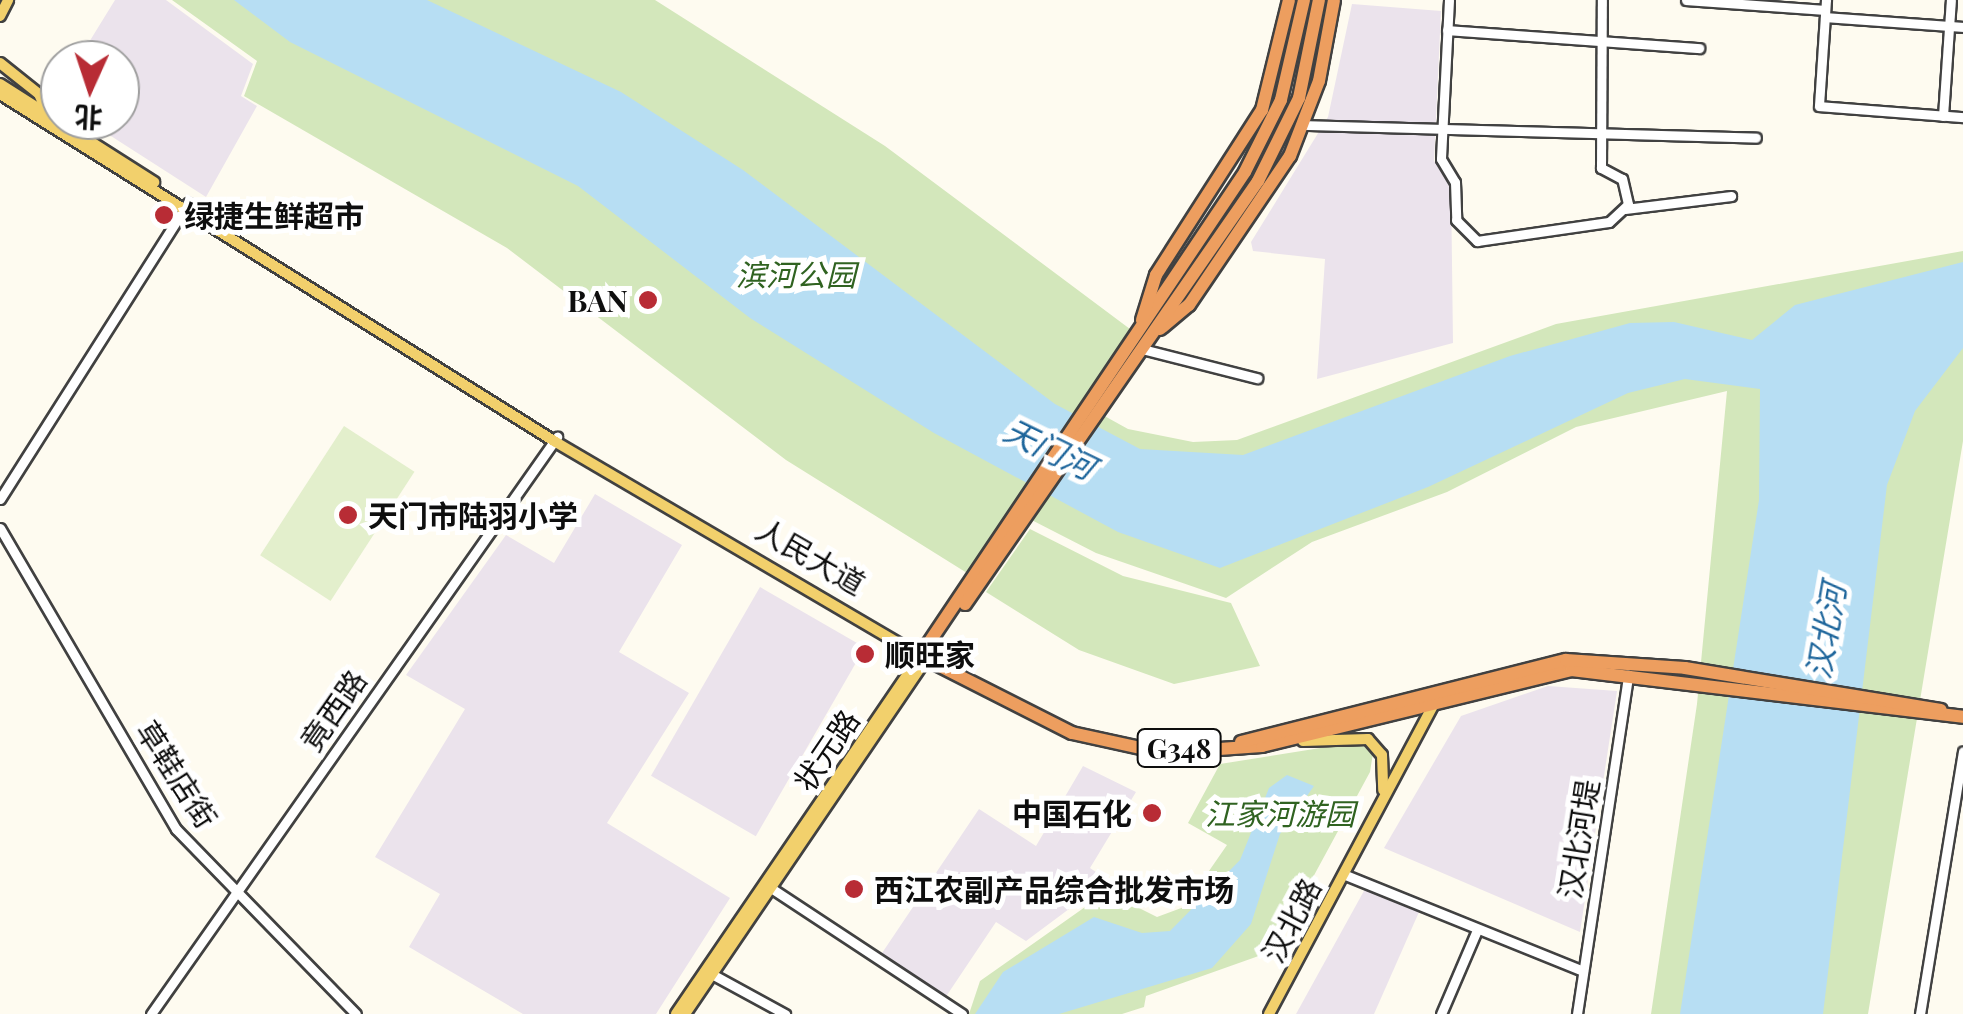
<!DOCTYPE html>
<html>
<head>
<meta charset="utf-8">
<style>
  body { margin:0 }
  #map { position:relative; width:1963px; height:1014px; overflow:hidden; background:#fefbf0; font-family:"Playfair Display","Noto Sans SC",serif }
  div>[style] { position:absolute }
  .industrial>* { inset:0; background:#ebe3ec; transform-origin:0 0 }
  .green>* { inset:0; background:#d3e7bb }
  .pitch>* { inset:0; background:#e3efcc; transform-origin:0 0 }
  .water>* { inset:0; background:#b7def3 }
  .roads { filter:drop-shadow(2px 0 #414141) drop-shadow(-2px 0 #414141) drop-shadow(0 2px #414141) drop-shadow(0 -2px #414141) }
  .minor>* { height:9px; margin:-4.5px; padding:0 4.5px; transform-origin:4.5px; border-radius:4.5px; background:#fff }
  .major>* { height:10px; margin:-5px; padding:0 5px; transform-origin:5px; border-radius:5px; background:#f2d06c }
  .highway>* { height:12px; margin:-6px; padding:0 6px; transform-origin:6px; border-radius:6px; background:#ed9e5f }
  .dots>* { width:28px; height:28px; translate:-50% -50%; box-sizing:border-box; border:5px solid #fff; border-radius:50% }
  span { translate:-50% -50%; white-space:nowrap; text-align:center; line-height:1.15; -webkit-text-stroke:10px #fff; paint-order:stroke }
  .shield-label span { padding:2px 8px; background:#fff; border:2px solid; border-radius:8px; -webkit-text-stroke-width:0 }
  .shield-label { font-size:28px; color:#0e0e0e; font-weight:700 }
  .poi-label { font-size:30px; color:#0e0e0e; font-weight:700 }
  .left { translate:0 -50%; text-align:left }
  .right { translate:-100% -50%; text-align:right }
  .park-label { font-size:30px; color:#306321; font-style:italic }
  .street-label { font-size:30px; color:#0e0e0e }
  .water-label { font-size:32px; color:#1d659b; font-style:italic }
  .north { position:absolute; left:40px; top:40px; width:100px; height:100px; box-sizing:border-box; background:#fff; border:2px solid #9f9f9f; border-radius:50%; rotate:183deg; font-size:28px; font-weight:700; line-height:40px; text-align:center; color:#0e0e0e }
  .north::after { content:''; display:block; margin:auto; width:35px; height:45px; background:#b82c35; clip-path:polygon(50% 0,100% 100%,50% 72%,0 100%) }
</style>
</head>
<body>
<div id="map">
  <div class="industrial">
    <i style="clip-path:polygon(115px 0,166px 0,253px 64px,241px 96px,257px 106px,206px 197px,86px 120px,120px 120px,120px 60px,78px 60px)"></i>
    <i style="clip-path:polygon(1352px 4px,1441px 11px,1434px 161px,1451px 182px,1453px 343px,1317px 379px,1325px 259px,1253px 251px,1251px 242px,1328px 117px)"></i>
    <i style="clip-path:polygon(595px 494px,682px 545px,619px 652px,689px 693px,607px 823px,730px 898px,656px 1014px,523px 1014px,409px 947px,440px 894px,375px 857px,465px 709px,406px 675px,506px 535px,554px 563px)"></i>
    <i style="left:760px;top:587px;width:121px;height:218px;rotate:30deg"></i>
    <i style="clip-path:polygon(1548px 686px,1617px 691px,1580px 932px,1384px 848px,1461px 716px)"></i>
    <i style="clip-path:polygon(1083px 766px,1136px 792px,1090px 868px,1108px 880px,1026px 941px,996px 922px,945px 998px,880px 956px,979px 809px,1036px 846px)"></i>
    <i style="clip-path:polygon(1365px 889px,1419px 912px,1374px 1014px,1296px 1014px)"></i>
  </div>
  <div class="green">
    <i style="clip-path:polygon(172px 0,655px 0,885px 146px,1130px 329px,1081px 403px,1128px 429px,1193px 442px,1237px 440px,1556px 324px,1963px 251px,1963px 441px,1868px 1014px,1651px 1014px,1697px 704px,1727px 391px,1576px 427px,1447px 492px,1312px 542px,1226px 598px,1096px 553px,1010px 509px,967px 573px,786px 460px,507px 248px,244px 96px,257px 61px)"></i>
    <i style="clip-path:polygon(1030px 529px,1123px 576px,1231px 603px,1260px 666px,1174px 684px,1079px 650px,986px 592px)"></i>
    <i style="clip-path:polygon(1358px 742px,1373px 753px,1370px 772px,1273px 951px,1146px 996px,1144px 1007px,1122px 1014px,969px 1014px,980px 981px,1095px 900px,1119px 898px,1157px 917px,1184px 907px,1227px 845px,1188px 823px,1220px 764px)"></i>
  </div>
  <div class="pitch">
    <i style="left:344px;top:426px;width:84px;height:154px;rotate:33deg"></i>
  </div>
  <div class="water">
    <i style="clip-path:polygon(234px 0,427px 0,621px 92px,743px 170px,1055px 404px,1140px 449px,1243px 455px,1510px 356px,1630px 323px,1674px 322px,1752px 340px,1795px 305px,1963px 262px,1963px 348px,1915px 411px,1887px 485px,1823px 1014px,1680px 1014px,1759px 500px,1760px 389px,1685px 379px,1628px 393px,1428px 487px,1220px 568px,1118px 532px,934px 433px,750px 318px,578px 186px,290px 42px)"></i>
    <i style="clip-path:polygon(1287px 775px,1314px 786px,1280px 834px,1251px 924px,1212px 968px,1059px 1014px,975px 1014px,1003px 972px,1094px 917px,1142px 933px,1170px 931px,1240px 860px,1269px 788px)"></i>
  </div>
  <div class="roads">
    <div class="minor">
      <i style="left:1449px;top:0;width:159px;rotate:92.9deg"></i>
      <i style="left:1441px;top:159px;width:27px;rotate:59deg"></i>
      <i style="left:1455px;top:182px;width:38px;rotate:88deg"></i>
      <i style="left:1456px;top:220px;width:30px;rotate:45deg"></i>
      <i style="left:1477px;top:241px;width:133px;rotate:-8.2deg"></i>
      <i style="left:1609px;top:222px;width:26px;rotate:-43deg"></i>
      <i style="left:1628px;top:204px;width:26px;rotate:-103deg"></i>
      <i style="left:1622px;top:179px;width:24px;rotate:-152deg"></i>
      <i style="left:1601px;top:168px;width:168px;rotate:-89.7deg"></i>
      <i style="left:1686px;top:0;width:139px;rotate:4.1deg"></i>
      <i style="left:1826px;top:0;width:106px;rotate:93.8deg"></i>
      <i style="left:1819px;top:106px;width:144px;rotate:4.4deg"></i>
      <i style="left:1825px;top:17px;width:138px;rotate:4.1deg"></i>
      <i style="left:1447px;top:30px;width:253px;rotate:4.1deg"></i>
      <i style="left:1943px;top:116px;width:116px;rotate:-86.1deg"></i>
      <i style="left:1304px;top:125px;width:452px;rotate:1.6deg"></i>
      <i style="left:1625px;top:209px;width:107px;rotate:-7deg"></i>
      <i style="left:1142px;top:349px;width:119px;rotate:14.2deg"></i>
      <i style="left:0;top:499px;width:351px;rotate:-57.6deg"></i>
      <i style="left:0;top:528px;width:349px;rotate:59.7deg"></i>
      <i style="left:176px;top:829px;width:258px;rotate:45.8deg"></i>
      <i style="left:1343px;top:874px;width:259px;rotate:22deg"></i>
      <i style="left:771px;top:888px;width:229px;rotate:33.4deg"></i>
      <i style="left:708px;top:972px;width:88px;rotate:28.6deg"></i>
      <i style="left:151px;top:1014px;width:706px;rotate:-54.87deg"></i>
      <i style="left:1441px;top:1014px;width:91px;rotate:-66.8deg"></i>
      <i style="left:1577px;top:1014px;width:343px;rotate:-81.4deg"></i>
      <i style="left:1920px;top:1014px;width:266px;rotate:-80.7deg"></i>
    </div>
    <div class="major">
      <i style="left:0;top:16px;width:18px;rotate:-63deg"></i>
      <i style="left:0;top:63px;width:50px;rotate:38.5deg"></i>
      <i style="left:39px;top:94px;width:22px;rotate:66deg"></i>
      <i style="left:0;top:84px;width:183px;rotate:32.5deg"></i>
      <i style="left:0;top:94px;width:654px;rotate:32.06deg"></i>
      <i style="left:554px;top:441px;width:424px;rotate:30.4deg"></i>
      <i style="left:920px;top:656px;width:433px;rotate:124.3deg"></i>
      <i style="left:1303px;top:741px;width:65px;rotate:-1.8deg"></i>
      <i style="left:1368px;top:739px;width:21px;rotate:49deg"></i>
      <i style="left:1382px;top:755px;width:35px;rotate:88deg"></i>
      <i style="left:685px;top:1014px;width:428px;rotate:-55.8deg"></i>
      <i style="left:1269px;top:1014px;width:353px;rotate:-62deg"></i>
    </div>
    <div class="highway">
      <i style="left:1304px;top:0;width:103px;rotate:103deg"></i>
      <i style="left:1281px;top:100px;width:80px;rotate:116.6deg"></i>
      <i style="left:1245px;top:172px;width:583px;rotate:123.88deg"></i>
      <i style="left:920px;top:656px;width:170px;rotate:26.9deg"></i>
      <i style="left:1072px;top:733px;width:93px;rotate:12.4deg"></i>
      <i style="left:1163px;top:753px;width:99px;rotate:-4deg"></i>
      <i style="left:1262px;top:746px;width:318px;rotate:-13.8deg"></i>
      <i style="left:1571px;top:670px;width:395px;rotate:6.8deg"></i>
      <i style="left:1142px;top:320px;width:47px;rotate:-72.7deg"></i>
      <i style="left:1156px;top:275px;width:196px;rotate:-57.3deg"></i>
      <i style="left:1262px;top:110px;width:113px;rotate:-76.2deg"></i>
      <i style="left:1160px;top:329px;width:38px;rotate:-40deg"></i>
      <i style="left:1189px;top:305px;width:180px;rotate:-55.9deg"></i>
      <i style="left:1290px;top:156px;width:80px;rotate:-68.9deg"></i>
      <i style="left:1319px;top:81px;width:82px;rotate:-79.5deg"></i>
      <i style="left:965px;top:604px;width:515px;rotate:-55.29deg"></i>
      <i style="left:1258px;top:181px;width:93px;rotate:-63.7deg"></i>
      <i style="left:1299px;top:98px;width:100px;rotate:-78.5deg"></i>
      <i style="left:1241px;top:742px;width:335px;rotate:-14.2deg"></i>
      <i style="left:1566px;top:660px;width:119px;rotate:3.8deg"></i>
      <i style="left:1685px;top:668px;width:259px;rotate:9.3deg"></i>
    </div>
  </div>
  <div class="dots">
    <i style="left:164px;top:215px;background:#b82c35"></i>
    <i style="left:648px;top:300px;background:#b82c35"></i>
    <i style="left:348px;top:515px;background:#b82c35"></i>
    <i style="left:865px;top:654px;background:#b82c35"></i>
    <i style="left:1152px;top:813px;background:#b82c35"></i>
    <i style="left:854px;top:889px;background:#b82c35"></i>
  </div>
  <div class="shield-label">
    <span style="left:1179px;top:748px">G348</span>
  </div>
  <div class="poi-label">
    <span class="left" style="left:184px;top:215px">绿捷生鲜超市</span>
    <span class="right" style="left:628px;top:300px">BAN</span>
    <span class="left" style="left:368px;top:515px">天门市陆羽小学</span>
    <span class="left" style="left:885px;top:654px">顺旺家</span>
    <span class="right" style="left:1132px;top:813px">中国石化</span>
    <span class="left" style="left:874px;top:889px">西江农副产品综合批发市场</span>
  </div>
  <div class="park-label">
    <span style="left:796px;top:274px">滨河公园</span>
    <span style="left:1280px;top:813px">江家河游园</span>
  </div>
  <div class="street-label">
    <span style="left:811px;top:556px;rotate:30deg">人民大道</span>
    <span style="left:333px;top:710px;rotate:-55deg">竟西路</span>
    <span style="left:826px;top:750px;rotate:-56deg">状元路</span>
    <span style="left:177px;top:774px;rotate:57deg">草鞋店街</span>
    <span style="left:1578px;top:839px;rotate:-81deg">汉北河堤</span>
    <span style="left:1291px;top:920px;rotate:-62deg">汉北路</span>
  </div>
  <div class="water-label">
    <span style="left:1050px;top:448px;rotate:26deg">天门河</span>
    <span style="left:1825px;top:631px;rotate:-80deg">汉北河</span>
  </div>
  <div class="north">北</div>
</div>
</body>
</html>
